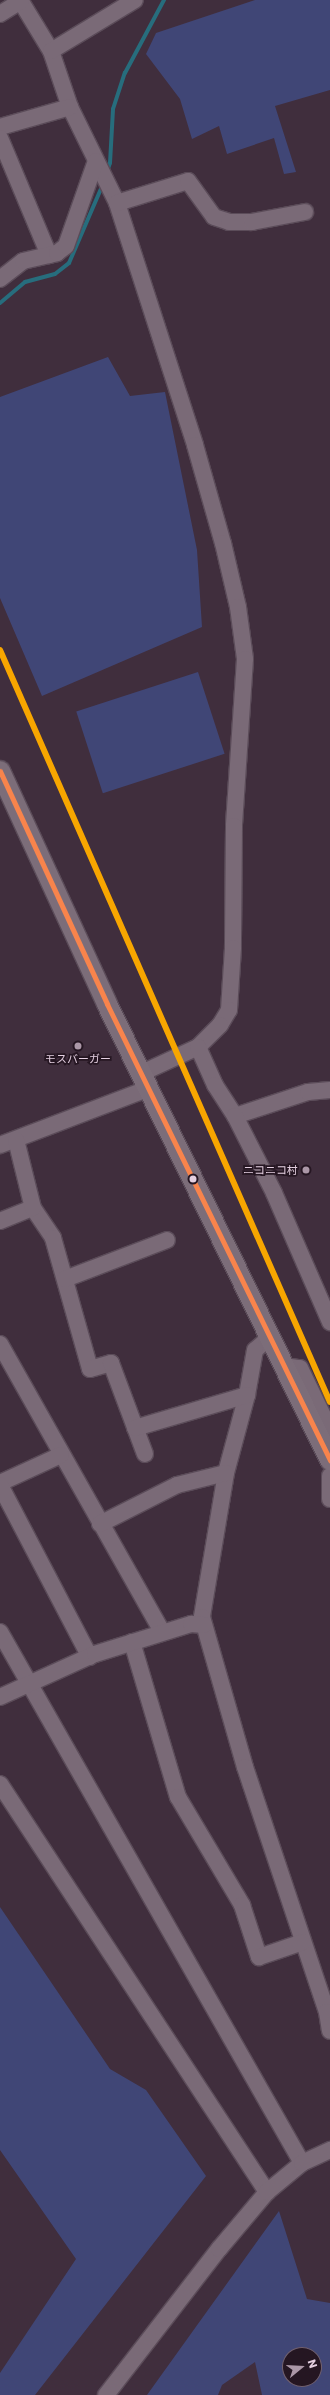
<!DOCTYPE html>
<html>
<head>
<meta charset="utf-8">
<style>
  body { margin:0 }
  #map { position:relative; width:330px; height:2395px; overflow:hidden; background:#402e3d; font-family:Poppins,"Noto Sans JP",sans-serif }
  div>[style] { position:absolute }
  .green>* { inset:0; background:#404676; transform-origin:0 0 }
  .stream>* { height:4px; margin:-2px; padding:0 2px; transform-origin:2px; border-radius:2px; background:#276d7d }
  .roads { filter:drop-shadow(1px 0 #5b4c59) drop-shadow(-1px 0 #5b4c59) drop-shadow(0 1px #5b4c59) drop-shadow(0 -1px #5b4c59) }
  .minor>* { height:16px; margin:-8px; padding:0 8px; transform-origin:8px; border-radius:8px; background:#7a6a77 }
  .major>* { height:20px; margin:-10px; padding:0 10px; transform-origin:10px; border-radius:10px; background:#7c6d79 }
  .bus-1>* { height:5px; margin:-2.5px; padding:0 2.5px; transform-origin:2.5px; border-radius:2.5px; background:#f8844c }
  .rail-1>* { height:6px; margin:-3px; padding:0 3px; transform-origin:3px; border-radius:3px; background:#f7a600 }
  .dots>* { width:11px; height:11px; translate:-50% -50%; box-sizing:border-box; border:2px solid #251622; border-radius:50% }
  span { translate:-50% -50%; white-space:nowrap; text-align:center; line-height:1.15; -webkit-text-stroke:3.5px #251622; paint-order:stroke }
  .poi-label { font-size:11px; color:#e4cfe0 }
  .right { translate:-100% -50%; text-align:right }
  .north { position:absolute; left:282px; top:2347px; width:40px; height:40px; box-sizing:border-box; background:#251622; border:1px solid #71606e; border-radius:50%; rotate:72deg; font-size:11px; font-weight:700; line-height:16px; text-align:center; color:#e4cfe0 }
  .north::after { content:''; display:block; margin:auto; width:14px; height:18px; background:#ab97a7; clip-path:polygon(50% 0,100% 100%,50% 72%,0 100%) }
</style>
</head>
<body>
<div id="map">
  <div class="green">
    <i style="clip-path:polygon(255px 0,330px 0,330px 90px,275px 106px,296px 172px,284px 174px,274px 138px,227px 154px,219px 126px,192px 139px,180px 99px,146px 54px,156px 33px)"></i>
    <i style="clip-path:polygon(108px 357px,130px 396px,165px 392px,197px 550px,202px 627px,42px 696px,0 598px,0 397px)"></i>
    <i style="left:198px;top:672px;width:86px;height:128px;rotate:72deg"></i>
    <i style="clip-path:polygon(0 1907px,110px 2069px,146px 2090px,206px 2176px,35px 2395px,0 2395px,0 2373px,76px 2259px,0 2150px)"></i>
    <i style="clip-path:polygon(evenodd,279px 2211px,307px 2299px,330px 2303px,330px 2395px,262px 2395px,255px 2362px,222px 2385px,218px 2395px,147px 2395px,279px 2211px,290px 2355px,314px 2355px,314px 2379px,290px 2379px,290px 2355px)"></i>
  </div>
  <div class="stream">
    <i style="left:107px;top:172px;width:9px;rotate:-72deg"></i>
    <i style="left:110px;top:163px;width:54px;rotate:-86.8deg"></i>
    <i style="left:113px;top:109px;width:38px;rotate:-72deg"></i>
    <i style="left:125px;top:73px;width:83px;rotate:-61.9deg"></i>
    <i style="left:0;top:303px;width:33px;rotate:-40deg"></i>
    <i style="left:25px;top:282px;width:31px;rotate:-15deg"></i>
    <i style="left:55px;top:274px;width:18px;rotate:-38deg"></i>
    <i style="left:69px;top:263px;width:86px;rotate:-66.7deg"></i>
  </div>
  <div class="roads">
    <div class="minor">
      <i style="left:20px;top:0;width:60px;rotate:58.7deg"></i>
      <i style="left:51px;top:51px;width:59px;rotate:71.3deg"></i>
      <i style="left:70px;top:107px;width:107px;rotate:63.9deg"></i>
      <i style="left:117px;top:203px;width:254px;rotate:72.1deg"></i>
      <i style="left:195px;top:445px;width:102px;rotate:74.1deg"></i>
      <i style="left:223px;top:543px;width:66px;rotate:76.8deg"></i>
      <i style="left:238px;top:607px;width:52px;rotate:82.3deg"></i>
      <i style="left:245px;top:659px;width:167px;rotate:93.8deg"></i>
      <i style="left:234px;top:826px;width:122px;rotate:90.5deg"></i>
      <i style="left:233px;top:948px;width:62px;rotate:93.7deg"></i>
      <i style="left:229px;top:1010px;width:17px;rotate:121deg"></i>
      <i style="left:220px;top:1025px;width:31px;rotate:135deg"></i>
      <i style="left:198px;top:1047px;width:62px;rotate:155.1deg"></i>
      <i style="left:0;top:14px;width:25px;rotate:-32deg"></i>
      <i style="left:51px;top:51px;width:98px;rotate:-31.3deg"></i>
      <i style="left:0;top:127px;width:73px;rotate:-15.9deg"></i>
      <i style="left:0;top:138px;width:127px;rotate:67.3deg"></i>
      <i style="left:117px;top:203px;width:74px;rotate:-17.2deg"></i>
      <i style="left:188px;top:181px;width:44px;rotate:54.2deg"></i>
      <i style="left:214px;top:217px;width:16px;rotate:18deg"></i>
      <i style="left:229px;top:222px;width:23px"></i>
      <i style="left:252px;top:222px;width:54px;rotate:-10.7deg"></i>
      <i style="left:0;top:279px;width:29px;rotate:-38deg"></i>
      <i style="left:23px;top:261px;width:35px;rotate:-13deg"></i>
      <i style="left:57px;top:253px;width:11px;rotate:-38deg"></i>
      <i style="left:66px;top:246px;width:90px;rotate:-70.6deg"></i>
      <i style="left:198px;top:1047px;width:42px;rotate:65.9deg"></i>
      <i style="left:215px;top:1085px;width:37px;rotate:57deg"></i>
      <i style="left:235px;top:1116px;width:77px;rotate:-18.2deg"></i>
      <i style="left:308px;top:1092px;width:22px;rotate:-5deg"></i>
      <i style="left:235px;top:1116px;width:86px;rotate:63.1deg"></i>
      <i style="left:274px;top:1193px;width:141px;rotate:66.5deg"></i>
      <i style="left:0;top:1145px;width:160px;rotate:-20.8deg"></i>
      <i style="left:33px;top:1208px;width:36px;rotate:56deg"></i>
      <i style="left:53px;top:1238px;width:136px;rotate:74.2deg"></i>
      <i style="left:90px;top:1369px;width:22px;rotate:-16deg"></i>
      <i style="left:111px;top:1363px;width:97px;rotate:69.5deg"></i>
      <i style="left:0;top:1221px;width:35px;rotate:-22deg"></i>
      <i style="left:33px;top:1208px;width:70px;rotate:-104deg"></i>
      <i style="left:65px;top:1279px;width:109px;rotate:-20.9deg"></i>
      <i style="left:269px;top:1338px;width:18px;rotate:139deg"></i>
      <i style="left:255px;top:1350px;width:46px;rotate:100.1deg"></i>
      <i style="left:247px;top:1395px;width:81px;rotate:105.1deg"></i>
      <i style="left:226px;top:1473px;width:146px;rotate:99.5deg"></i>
      <i style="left:202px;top:1617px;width:156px;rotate:74deg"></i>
      <i style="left:245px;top:1767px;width:258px;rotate:71.5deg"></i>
      <i style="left:327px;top:2012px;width:19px;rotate:81deg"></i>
      <i style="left:0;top:1344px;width:330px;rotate:60.6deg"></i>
      <i style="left:283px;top:1366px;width:17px;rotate:7deg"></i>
      <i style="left:300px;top:1368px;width:69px;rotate:64.2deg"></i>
      <i style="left:135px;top:1428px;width:117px;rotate:-16.4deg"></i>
      <i style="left:330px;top:1476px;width:23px;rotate:90deg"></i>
      <i style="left:0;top:1483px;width:67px;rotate:-24.7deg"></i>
      <i style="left:0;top:1485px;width:194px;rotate:62.4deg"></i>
      <i style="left:100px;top:1524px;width:86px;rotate:-26.9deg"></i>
      <i style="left:177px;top:1485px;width:50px;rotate:-13.8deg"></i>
      <i style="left:0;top:1632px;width:611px;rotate:60.37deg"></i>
      <i style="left:132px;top:1642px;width:162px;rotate:73.5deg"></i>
      <i style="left:178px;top:1797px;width:126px;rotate:59.3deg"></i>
      <i style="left:242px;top:1905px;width:55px;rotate:71.9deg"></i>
      <i style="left:259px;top:1957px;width:46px;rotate:-18.8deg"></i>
      <i style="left:0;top:1697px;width:104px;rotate:-24.4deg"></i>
      <i style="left:95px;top:1654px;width:101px;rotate:-17.4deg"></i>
      <i style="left:191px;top:1624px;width:13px;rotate:4deg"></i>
      <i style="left:0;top:1784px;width:488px;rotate:56.8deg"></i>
      <i style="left:106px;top:2395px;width:185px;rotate:-52.3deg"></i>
      <i style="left:219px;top:2249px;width:75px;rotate:-49.9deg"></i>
      <i style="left:267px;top:2192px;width:45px;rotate:-39.6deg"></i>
      <i style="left:302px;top:2163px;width:31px;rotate:-25deg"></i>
    </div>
    <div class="major">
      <i style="left:0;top:771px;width:256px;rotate:65.3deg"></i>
      <i style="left:107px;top:1004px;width:508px;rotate:63.94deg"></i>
    </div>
  </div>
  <div class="bus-1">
    <i style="left:0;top:771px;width:256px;rotate:65.3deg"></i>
    <i style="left:107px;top:1004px;width:508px;rotate:63.94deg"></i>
  </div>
  <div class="rail-1">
    <i style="left:0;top:650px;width:821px;rotate:66.31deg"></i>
  </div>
  <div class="dots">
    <i style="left:78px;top:1046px;background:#ab97a7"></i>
    <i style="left:306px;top:1170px;background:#ab97a7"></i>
    <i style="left:193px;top:1179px;background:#e4cfe0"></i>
  </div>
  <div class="poi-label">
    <span style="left:78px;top:1059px">モスバーガー</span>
    <span class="right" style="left:298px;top:1170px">ニコニコ村</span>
  </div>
  <div class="north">N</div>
</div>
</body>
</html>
